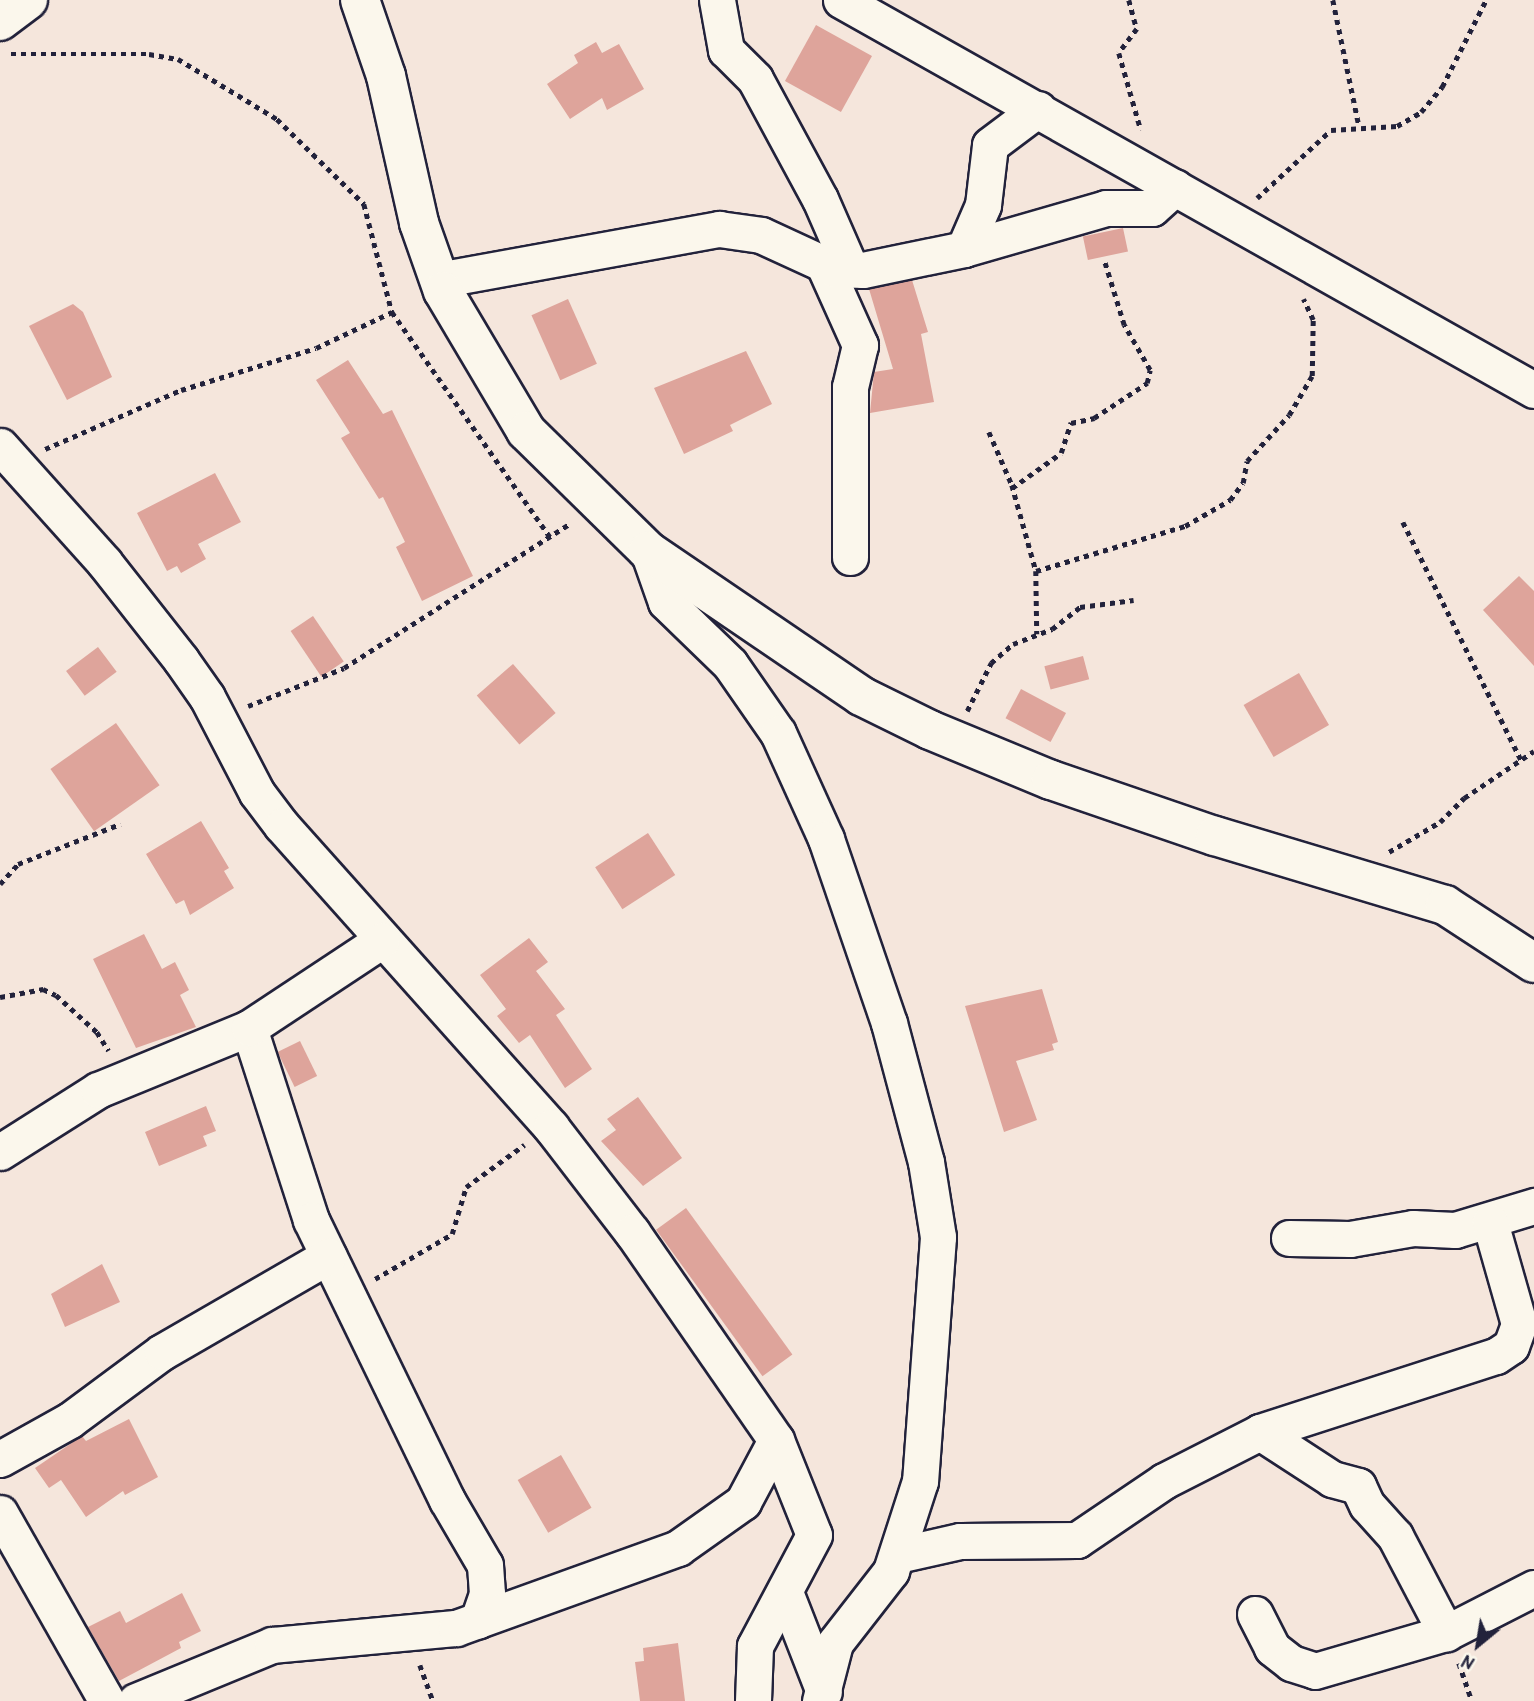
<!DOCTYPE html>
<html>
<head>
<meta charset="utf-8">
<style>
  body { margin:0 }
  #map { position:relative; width:1534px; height:1701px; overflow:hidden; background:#f5e6dc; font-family:"Patrick Hand",sans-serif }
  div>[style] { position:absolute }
  .building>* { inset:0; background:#dea49b; transform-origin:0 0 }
  .path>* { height:4.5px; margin-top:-2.25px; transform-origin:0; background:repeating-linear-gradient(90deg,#22223b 0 5px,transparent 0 10px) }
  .roads { filter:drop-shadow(2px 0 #22223b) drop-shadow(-2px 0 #22223b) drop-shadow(0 2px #22223b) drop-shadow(0 -2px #22223b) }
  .minor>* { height:35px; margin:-17.5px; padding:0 17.5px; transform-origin:17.5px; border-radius:17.5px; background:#fbf7ec }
  .tertiary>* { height:38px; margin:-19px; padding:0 19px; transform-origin:19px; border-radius:19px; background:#fbf7ec }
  span { translate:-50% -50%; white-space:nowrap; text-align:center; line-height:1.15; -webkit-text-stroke:6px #fbf7ec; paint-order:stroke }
  .north { position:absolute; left:1443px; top:1610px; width:70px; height:70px; -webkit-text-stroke:5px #fbf7ec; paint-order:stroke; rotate:210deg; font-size:19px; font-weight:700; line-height:28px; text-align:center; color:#22223b }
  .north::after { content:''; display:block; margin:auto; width:24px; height:32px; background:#22223b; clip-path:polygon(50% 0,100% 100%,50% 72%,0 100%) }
</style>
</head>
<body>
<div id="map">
  <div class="building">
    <i style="left:816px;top:25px;width:64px;height:64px;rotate:29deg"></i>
    <i style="clip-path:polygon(596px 42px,602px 53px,619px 44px,644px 89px,607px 110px,602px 98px,570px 119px,547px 84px,578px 63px,574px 55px)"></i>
    <i style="left:1123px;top:228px;width:24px;height:41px;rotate:78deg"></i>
    <i style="clip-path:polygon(912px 280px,928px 332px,921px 334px,934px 402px,870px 413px,874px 372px,893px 369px,869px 289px)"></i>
    <i style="left:568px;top:299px;width:71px;height:40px;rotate:66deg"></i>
    <i style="clip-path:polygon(73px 304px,83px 312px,112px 377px,67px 400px,29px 326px)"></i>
    <i style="clip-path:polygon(746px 351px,772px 404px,730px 425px,733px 431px,684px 454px,654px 388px)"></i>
    <i style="clip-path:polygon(348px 360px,383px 414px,392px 410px,473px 576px,422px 601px,396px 547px,405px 542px,383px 497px,379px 499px,341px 438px,350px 433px,316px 380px)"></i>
    <i style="clip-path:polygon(215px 473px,241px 522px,198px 544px,206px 559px,181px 573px,177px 566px,167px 571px,137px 513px)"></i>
    <i style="clip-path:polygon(1519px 576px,1534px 591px,1534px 666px,1483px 610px)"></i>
    <i style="left:313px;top:616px;width:55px;height:27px;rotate:56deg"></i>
    <i style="left:98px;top:647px;width:31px;height:40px;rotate:53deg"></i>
    <i style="left:1083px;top:656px;width:24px;height:40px;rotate:75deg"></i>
    <i style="left:513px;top:664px;width:65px;height:48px;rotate:49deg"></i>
    <i style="left:1299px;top:673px;width:60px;height:64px;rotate:60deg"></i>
    <i style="left:1021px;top:689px;width:51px;height:33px;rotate:28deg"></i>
    <i style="left:116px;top:723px;width:76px;height:80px;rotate:55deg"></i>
    <i style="clip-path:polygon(201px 821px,229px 868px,224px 871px,234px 888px,190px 915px,184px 900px,176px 904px,146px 854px)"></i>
    <i style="left:648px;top:833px;width:50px;height:63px;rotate:57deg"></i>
    <i style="clip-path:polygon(144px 934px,162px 969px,175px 962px,189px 990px,180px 995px,196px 1027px,136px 1048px,93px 959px)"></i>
    <i style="clip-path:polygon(529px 938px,548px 962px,536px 971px,565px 1009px,556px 1015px,592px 1069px,565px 1088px,530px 1035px,519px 1043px,497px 1016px,506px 1009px,480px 975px)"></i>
    <i style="clip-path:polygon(1042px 989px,1058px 1042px,1052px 1044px,1054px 1050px,1016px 1061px,1037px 1120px,1004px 1132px,965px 1006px)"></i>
    <i style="left:300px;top:1041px;width:39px;height:25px;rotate:64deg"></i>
    <i style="clip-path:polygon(638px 1097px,682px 1158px,643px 1186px,601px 1141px,616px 1130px,607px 1119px)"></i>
    <i style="clip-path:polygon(206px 1106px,216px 1131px,203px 1136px,207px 1146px,159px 1166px,145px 1132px)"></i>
    <i style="left:686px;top:1208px;width:181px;height:37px;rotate:54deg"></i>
    <i style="clip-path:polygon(102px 1264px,120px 1302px,65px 1327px,51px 1294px)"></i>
    <i style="clip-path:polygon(129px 1419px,158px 1477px,125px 1495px,123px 1491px,86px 1517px,61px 1480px,49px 1488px,35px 1468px,82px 1436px,86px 1441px)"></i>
    <i style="left:561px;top:1455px;width:61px;height:50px;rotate:60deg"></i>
    <i style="clip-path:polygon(182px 1593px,201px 1631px,179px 1642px,181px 1648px,119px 1681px,88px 1627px,120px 1611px,126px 1623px)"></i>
    <i style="clip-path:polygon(678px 1643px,685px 1701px,640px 1701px,635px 1662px,644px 1661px,643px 1648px)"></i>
  </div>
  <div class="path">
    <i style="left:1129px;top:0;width:30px;rotate:75deg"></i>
    <i style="left:1137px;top:29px;width:30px;rotate:127deg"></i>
    <i style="left:1119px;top:53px;width:80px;rotate:74.1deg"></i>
    <i style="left:1333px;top:0;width:129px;rotate:78.3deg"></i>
    <i style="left:11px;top:54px;width:138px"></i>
    <i style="left:149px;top:54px;width:29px;rotate:10deg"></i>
    <i style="left:178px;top:59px;width:116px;rotate:31.2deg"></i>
    <i style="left:277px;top:119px;width:122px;rotate:44.3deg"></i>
    <i style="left:364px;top:204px;width:112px;rotate:75.5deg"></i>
    <i style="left:392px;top:312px;width:275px;rotate:54.9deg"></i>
    <i style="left:1257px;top:198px;width:100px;rotate:-42.6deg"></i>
    <i style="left:1331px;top:130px;width:66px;rotate:-3.5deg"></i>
    <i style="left:1397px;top:126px;width:28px;rotate:-30deg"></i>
    <i style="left:1421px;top:112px;width:33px;rotate:-50deg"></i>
    <i style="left:1442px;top:87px;width:97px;rotate:-63.2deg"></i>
    <i style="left:989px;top:432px;width:58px;rotate:66.5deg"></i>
    <i style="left:1012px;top:485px;width:89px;rotate:74.4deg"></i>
    <i style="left:1036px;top:571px;width:63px;rotate:89.1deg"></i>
    <i style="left:45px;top:449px;width:148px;rotate:-23.5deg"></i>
    <i style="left:181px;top:390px;width:141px;rotate:-17.3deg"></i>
    <i style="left:316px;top:348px;width:84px;rotate:-25.3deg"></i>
    <i style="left:1012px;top:488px;width:60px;rotate:-35.5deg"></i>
    <i style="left:1061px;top:453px;width:32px;rotate:-72deg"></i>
    <i style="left:1071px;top:423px;width:24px;rotate:-12deg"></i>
    <i style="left:1094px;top:418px;width:64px;rotate:-33.4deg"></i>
    <i style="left:1147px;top:383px;width:13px;rotate:-77deg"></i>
    <i style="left:1150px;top:370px;width:52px;rotate:-120deg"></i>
    <i style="left:1124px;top:325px;width:68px;rotate:-107.1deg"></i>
    <i style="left:1403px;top:522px;width:266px;rotate:63.6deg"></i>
    <i style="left:1036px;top:571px;width:156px;rotate:-16.8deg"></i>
    <i style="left:1185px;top:526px;width:52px;rotate:-30deg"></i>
    <i style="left:1230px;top:500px;width:21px;rotate:-53deg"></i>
    <i style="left:1243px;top:483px;width:22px;rotate:-80deg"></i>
    <i style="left:1247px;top:461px;width:62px;rotate:-47.6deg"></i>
    <i style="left:1289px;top:415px;width:45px;rotate:-59.5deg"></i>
    <i style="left:1312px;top:376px;width:56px;rotate:-89deg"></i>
    <i style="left:1313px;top:320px;width:23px;rotate:-115deg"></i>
    <i style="left:248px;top:706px;width:103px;rotate:-21.6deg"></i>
    <i style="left:344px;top:668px;width:269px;rotate:-32.6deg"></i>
    <i style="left:967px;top:711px;width:54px;rotate:-63.4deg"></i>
    <i style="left:991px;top:663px;width:29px;rotate:-41deg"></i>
    <i style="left:1013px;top:644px;width:42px;rotate:-21deg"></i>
    <i style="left:1052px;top:629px;width:36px;rotate:-38deg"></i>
    <i style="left:1080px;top:607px;width:54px;rotate:-7.4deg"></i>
    <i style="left:1389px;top:852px;width:59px;rotate:-30.5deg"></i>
    <i style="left:1440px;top:822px;width:34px;rotate:-45deg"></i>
    <i style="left:1464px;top:798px;width:84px;rotate:-33.9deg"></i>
    <i style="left:0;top:884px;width:27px;rotate:-48deg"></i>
    <i style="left:18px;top:864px;width:110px;rotate:-21.4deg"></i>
    <i style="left:0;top:997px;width:44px;rotate:-10.5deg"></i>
    <i style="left:43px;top:989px;width:14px;rotate:25deg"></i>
    <i style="left:56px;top:995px;width:55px;rotate:42.1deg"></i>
    <i style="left:97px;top:1032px;width:22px;rotate:58deg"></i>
    <i style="left:375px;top:1279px;width:89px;rotate:-30.3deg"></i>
    <i style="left:452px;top:1234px;width:49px;rotate:-73.4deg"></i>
    <i style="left:466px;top:1187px;width:72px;rotate:-35.9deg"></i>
    <i style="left:1459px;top:1663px;width:40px;rotate:71.1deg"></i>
    <i style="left:420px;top:1665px;width:38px;rotate:70deg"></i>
  </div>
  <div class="roads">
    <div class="minor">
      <i style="left:717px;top:0;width:51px;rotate:79.8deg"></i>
      <i style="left:726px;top:50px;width:41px;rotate:45deg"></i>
      <i style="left:755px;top:79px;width:136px;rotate:61.6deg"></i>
      <i style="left:820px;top:199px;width:77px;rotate:66.4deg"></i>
      <i style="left:841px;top:0;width:795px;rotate:29.37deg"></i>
      <i style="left:964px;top:249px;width:48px;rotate:-66.6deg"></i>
      <i style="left:983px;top:205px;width:60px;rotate:-83.3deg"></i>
      <i style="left:990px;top:145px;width:60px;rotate:-36.9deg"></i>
      <i style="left:824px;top:265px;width:88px;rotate:65.8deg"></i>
      <i style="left:860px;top:345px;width:43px;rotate:103.4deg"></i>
      <i style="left:850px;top:387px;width:170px;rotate:90deg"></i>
      <i style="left:438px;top:280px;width:286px;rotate:-10.3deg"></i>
      <i style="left:719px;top:229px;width:42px;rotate:8.1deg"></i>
      <i style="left:761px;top:235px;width:81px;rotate:24.7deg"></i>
      <i style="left:835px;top:269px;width:28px;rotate:2deg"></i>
      <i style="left:863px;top:270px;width:103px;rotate:-11.7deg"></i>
      <i style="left:964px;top:249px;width:148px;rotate:-16.1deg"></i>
      <i style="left:1106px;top:208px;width:46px"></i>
      <i style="left:1152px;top:208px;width:31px;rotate:-42deg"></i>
      <i style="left:0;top:446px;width:156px;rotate:48.1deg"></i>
      <i style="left:104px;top:562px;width:125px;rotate:51.8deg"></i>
      <i style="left:181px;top:660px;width:45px;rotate:54.9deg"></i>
      <i style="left:207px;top:697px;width:108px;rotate:62.5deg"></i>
      <i style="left:257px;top:793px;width:41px;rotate:52.9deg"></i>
      <i style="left:282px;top:826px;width:404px;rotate:48.2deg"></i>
      <i style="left:551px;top:1127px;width:133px;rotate:52.4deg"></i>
      <i style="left:632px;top:1232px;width:253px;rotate:55.3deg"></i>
      <i style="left:776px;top:1440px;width:102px;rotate:68.2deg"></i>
      <i style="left:814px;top:1535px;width:126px;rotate:118deg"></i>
      <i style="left:755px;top:1646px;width:55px;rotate:92.1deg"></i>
      <i style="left:648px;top:551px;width:54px;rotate:70.6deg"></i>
      <i style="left:666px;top:602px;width:89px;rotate:44.1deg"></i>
      <i style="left:730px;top:664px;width:84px;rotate:55.2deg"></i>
      <i style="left:778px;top:733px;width:116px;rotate:65.6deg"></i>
      <i style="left:826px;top:839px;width:194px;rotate:71.1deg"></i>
      <i style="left:889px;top:1023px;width:144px;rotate:75.1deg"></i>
      <i style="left:926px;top:1162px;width:76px;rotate:80.9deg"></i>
      <i style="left:938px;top:1237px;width:245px;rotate:94.2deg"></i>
      <i style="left:920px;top:1481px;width:95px;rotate:107.9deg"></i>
      <i style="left:891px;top:1571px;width:91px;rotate:127.9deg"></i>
      <i style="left:835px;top:1643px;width:60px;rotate:104.5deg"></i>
      <i style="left:249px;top:1028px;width:202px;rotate:72.1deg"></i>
      <i style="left:311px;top:1220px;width:311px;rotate:64.1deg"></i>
      <i style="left:447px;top:1500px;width:75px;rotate:59.7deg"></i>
      <i style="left:485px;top:1565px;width:29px;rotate:86deg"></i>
      <i style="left:487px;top:1594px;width:28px;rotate:109deg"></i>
      <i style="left:0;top:1152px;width:116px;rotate:-32.3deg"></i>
      <i style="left:98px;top:1090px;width:163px;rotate:-22.3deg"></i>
      <i style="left:249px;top:1028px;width:159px;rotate:-33.5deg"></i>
      <i style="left:1289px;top:1238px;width:61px;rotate:0.9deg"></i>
      <i style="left:1350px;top:1239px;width:64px;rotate:-9.9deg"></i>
      <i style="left:1413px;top:1228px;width:42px;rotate:2.7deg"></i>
      <i style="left:1455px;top:1230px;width:83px;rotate:-16.9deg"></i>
      <i style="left:1260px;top:1432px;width:86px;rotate:33.1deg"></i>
      <i style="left:1332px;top:1479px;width:27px;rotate:15deg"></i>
      <i style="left:1358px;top:1486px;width:21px;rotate:65deg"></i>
      <i style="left:1367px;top:1505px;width:42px;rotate:47.9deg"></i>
      <i style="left:1395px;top:1536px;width:110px;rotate:62.3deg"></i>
      <i style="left:0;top:1459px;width:80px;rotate:-29.1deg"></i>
      <i style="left:70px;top:1420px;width:114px;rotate:-36.5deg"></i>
      <i style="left:162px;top:1352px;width:192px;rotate:-30deg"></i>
      <i style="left:0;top:1513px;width:216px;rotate:60.4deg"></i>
      <i style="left:898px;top:1555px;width:64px;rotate:-12.7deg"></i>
      <i style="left:960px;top:1541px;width:117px;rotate:-0.5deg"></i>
      <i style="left:1077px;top:1540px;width:105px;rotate:-34.1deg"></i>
      <i style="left:1164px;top:1481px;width:108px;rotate:-27deg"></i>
      <i style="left:1260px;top:1432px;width:248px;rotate:-17.9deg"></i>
      <i style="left:1496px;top:1356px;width:18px;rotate:-34deg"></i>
      <i style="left:1511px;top:1346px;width:23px;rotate:-70deg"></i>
      <i style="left:1519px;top:1324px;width:106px;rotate:-105.9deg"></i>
      <i style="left:785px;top:1592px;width:107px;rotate:68.7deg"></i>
      <i style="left:1255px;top:1614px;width:38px;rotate:63deg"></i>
      <i style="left:1272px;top:1648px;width:24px;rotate:38deg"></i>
      <i style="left:1291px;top:1663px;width:25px;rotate:18deg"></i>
      <i style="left:1315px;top:1671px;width:136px;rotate:-16.2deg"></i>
      <i style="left:1446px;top:1633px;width:99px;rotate:-27.1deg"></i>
      <i style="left:136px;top:1701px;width:147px;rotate:-22.4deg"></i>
      <i style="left:272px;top:1645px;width:185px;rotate:-5.3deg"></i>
      <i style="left:456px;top:1628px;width:236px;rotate:-19.8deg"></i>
      <i style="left:678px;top:1548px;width:80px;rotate:-35.3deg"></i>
      <i style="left:743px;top:1502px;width:70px;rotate:-62deg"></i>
    </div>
    <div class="tertiary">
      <i style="left:360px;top:0;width:80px;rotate:71.1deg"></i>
      <i style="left:386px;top:76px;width:151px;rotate:77.3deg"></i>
      <i style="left:419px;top:223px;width:72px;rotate:70.6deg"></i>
      <i style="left:443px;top:291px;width:163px;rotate:59.3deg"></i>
      <i style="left:526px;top:431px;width:171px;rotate:44.5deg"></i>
      <i style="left:648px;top:551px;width:258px;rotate:34.2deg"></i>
      <i style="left:861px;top:696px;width:77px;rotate:26.2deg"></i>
      <i style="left:930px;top:730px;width:131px;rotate:22.5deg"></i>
      <i style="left:1051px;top:780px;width:173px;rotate:18.9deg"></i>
      <i style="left:1215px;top:836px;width:240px;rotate:16.7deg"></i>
      <i style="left:1445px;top:905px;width:106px;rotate:33.1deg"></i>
      <i style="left:0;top:21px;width:35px;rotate:-37deg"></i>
    </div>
  </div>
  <div class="north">N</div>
</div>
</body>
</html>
